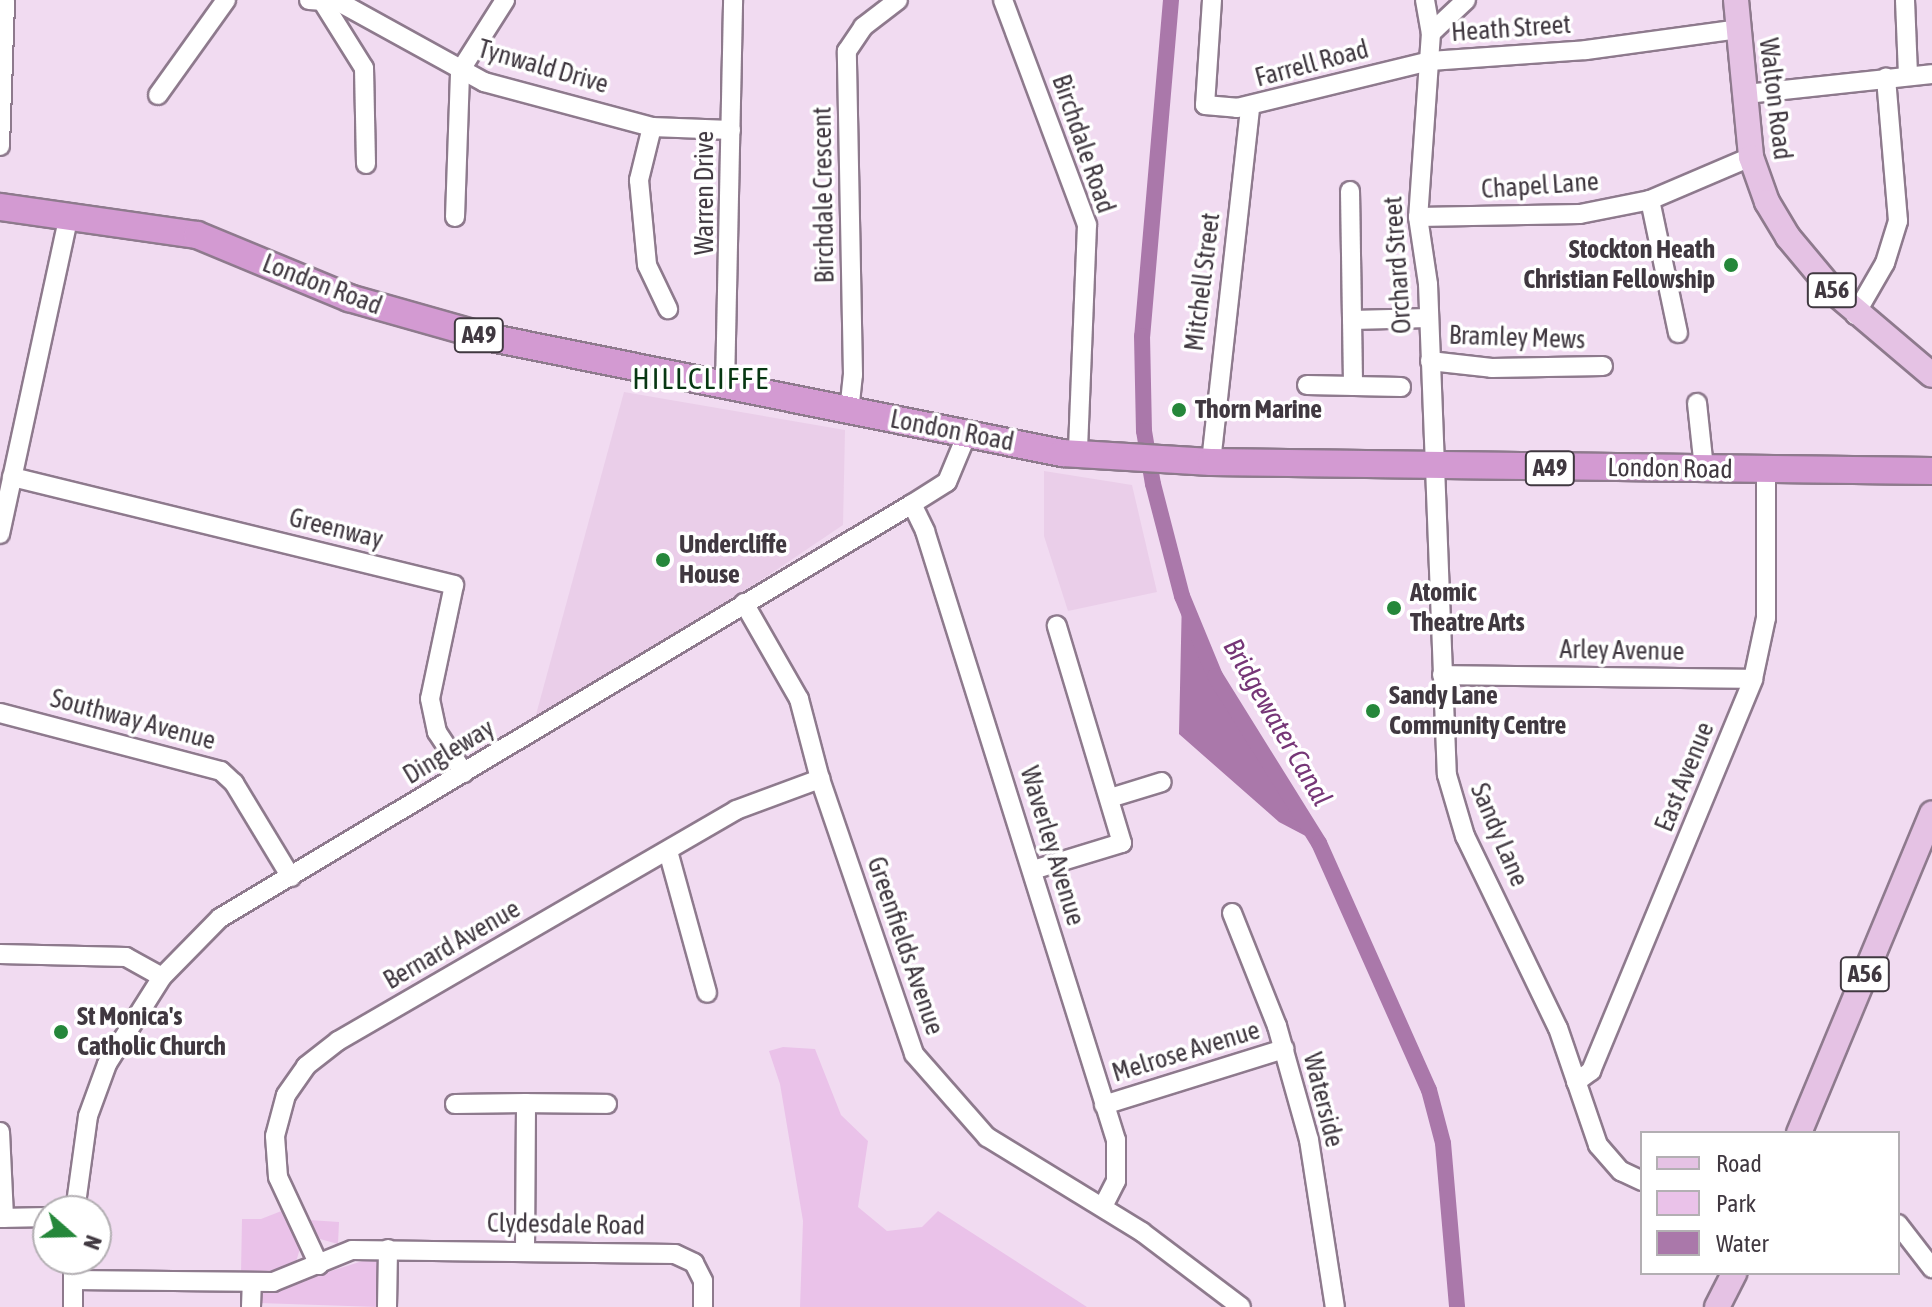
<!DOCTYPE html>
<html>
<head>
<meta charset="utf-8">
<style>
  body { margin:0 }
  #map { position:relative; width:1932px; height:1307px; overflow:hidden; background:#f1dbf1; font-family:"Asap Condensed",sans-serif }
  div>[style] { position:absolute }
  .built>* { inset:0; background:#eacee9 }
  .green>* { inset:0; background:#eac2e9 }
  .water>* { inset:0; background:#aa78aa }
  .canal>* { height:16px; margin:-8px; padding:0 8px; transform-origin:8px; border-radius:8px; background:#aa78aa }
  .roads { filter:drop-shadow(2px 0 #8e7a8d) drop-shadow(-2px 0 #8e7a8d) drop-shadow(0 2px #8e7a8d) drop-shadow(0 -2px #8e7a8d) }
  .minor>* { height:18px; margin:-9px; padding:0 9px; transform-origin:9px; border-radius:9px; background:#fff }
  .major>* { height:24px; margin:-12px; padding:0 12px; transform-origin:12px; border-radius:12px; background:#e5c2e4 }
  .highway>* { height:26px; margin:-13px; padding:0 13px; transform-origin:13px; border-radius:13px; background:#d39ad2 }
  .dots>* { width:22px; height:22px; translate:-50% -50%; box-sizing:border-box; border:4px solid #fff; border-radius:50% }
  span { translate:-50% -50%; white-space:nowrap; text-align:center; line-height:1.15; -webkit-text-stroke:7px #fff; paint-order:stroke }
  .shield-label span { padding:2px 6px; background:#fff; border:2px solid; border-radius:6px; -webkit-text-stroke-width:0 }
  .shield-label { font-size:24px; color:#403840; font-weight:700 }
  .street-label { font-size:26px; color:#403840 }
  .poi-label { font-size:26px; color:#403840; font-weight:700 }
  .right { translate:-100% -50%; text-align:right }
  .left { translate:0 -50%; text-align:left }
  .water-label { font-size:28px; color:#763677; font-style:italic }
  .quarter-label { font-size:30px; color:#083813; letter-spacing:2px }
  .legend { position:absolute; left:1640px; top:1131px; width:260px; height:144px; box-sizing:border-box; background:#fff; border:2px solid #b3afb3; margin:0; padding:10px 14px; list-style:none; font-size:24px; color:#403840 }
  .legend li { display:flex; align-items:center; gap:16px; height:40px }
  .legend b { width:40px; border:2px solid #b3afb3 }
  .north { position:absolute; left:32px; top:1195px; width:80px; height:80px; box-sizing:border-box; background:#fff; border:2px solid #b3afb3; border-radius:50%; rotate:110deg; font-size:22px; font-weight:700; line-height:32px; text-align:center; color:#403840 }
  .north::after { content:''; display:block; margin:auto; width:28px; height:36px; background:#25873a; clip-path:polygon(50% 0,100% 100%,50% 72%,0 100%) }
</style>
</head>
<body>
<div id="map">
  <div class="built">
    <i style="clip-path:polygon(624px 392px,845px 430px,843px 525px,627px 670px,534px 722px)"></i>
    <i style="clip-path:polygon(1044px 471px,1132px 485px,1157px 592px,1068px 611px,1044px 536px)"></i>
  </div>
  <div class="green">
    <i style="clip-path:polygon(783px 1047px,815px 1049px,841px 1115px,868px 1141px,858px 1207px,887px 1231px,922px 1227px,938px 1211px,1087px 1307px,800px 1307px,803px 1221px,780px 1084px,769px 1051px)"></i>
    <i style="clip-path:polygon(284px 1210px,301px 1245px,296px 1262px,278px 1270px,241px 1273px,242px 1219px,261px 1219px)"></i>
    <i style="clip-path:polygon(309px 1220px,339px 1222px,338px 1244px,320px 1239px)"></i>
    <i style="clip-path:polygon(375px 1257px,381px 1261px,378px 1307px,259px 1303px,259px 1294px)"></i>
  </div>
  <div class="water">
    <i style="clip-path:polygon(1182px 596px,1215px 676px,1319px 843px,1279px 822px,1179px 734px)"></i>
  </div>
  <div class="canal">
    <i style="left:1171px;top:0;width:337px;rotate:94.9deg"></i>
    <i style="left:1142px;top:336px;width:95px;rotate:88.8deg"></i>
    <i style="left:1144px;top:431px;width:54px;rotate:80.4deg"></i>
    <i style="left:1153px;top:484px;width:116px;rotate:75.5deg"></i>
    <i style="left:1182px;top:596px;width:87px;rotate:67.6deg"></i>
    <i style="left:1215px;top:676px;width:197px;rotate:58.1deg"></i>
    <i style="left:1319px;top:843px;width:270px;rotate:66deg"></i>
    <i style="left:1429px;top:1090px;width:55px;rotate:75.2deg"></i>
    <i style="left:1443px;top:1143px;width:165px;rotate:85.1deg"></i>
  </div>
  <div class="roads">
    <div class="minor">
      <i style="left:309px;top:0;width:30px;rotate:4deg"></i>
      <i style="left:339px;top:2px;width:166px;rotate:28.9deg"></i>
      <i style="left:484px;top:82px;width:174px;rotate:15deg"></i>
      <i style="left:652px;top:127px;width:79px;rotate:2.2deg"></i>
      <i style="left:1003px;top:0;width:240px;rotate:69.5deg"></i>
      <i style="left:1087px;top:225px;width:229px;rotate:92.3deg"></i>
      <i style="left:1212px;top:0;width:105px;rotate:93.8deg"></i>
      <i style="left:1205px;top:105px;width:32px;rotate:5deg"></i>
      <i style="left:1237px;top:108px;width:199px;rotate:-13.7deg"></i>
      <i style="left:1430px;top:61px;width:156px;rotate:-4deg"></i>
      <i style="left:1586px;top:50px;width:154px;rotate:-7.8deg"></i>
      <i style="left:1425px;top:0;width:34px;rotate:80deg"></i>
      <i style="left:1431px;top:33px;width:184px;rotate:94deg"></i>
      <i style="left:1418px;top:217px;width:68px;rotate:81.5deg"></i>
      <i style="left:1428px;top:284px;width:491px;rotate:87.8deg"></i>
      <i style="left:1447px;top:775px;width:64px;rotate:73.6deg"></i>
      <i style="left:1465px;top:836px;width:213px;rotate:64.2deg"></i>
      <i style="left:1558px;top:1028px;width:124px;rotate:71.1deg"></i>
      <i style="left:1598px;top:1145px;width:35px;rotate:49deg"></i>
      <i style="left:1621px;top:1171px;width:23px;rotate:25deg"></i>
      <i style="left:1905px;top:0;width:75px;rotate:87.7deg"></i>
      <i style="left:322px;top:1px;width:79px;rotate:57.9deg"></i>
      <i style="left:364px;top:68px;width:96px;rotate:88.8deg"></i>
      <i style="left:1431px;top:33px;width:48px;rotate:-43.3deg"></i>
      <i style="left:1746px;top:94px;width:187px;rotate:-6.1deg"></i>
      <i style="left:158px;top:95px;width:117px;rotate:-54.4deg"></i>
      <i style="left:652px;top:127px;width:55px;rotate:103.8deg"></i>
      <i style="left:639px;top:180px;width:85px;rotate:84.6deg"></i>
      <i style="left:647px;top:265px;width:49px;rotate:64.5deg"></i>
      <i style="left:0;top:146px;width:146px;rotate:-88deg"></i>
      <i style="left:1350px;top:191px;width:195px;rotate:89.1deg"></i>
      <i style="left:1650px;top:200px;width:136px;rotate:78.1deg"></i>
      <i style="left:455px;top:217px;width:146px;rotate:-88deg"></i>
      <i style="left:460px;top:71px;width:84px;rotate:-57.6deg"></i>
      <i style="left:1418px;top:217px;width:162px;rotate:-1.1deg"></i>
      <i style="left:1580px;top:214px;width:71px;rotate:-11.3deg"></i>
      <i style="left:1650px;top:200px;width:110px;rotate:-23.1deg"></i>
      <i style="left:1855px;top:315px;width:60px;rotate:-60deg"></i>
      <i style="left:1885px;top:263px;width:44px;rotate:-72.8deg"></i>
      <i style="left:1898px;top:221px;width:144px;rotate:-94.8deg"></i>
      <i style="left:1352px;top:320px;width:77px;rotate:-1.5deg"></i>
      <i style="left:1430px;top:361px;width:62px;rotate:6.4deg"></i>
      <i style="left:1492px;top:368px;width:111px;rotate:-1deg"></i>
      <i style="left:1307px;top:385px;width:94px;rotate:1.2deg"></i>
      <i style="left:725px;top:387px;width:387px;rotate:-88.8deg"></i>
      <i style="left:1697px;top:403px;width:66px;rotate:83.9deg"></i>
      <i style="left:849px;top:412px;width:37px;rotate:-84deg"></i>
      <i style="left:853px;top:375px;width:324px;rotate:-91.1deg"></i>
      <i style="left:847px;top:51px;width:29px;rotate:-56deg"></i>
      <i style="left:863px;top:27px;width:44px;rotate:-37.6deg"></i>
      <i style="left:1211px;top:462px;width:357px;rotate:-83.7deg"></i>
      <i style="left:12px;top:477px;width:455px;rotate:13.7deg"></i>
      <i style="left:454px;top:585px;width:116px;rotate:101.9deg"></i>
      <i style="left:430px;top:699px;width:34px;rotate:78deg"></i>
      <i style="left:437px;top:732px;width:49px;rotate:56.6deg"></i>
      <i style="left:912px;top:504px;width:30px;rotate:64deg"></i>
      <i style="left:925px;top:531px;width:638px;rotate:72.59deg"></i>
      <i style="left:1116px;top:1140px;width:41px;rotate:90deg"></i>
      <i style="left:1116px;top:1181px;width:28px;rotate:117deg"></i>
      <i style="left:0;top:534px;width:326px;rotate:-77.8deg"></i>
      <i style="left:744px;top:603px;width:111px;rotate:60.2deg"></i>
      <i style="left:799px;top:699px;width:83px;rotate:75.3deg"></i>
      <i style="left:820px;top:779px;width:291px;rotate:71.1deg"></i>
      <i style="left:914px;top:1054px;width:111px;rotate:48.7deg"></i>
      <i style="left:987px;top:1137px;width:182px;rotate:31.5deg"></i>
      <i style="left:1142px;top:1232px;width:124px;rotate:37.1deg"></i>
      <i style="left:1442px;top:675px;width:311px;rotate:0.7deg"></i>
      <i style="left:0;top:713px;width:228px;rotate:14.7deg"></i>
      <i style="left:221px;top:771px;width:18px;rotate:43deg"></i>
      <i style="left:234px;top:783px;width:110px;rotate:58.8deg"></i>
      <i style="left:1110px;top:798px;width:54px;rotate:-17.1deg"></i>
      <i style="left:668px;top:851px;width:147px;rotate:74.6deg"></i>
      <i style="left:1033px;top:870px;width:93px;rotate:-16.9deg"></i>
      <i style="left:1122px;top:843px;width:227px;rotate:-106.7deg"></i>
      <i style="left:1232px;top:913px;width:122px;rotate:68.3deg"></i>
      <i style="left:1277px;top:1026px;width:118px;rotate:74.3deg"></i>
      <i style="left:1309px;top:1140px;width:169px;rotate:81.2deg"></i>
      <i style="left:0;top:954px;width:126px;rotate:1.4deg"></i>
      <i style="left:126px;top:957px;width:41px;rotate:29.1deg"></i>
      <i style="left:1576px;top:1082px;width:19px;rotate:-36deg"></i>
      <i style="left:1591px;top:1071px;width:424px;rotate:-67.5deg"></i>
      <i style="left:1753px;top:679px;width:62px;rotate:-78deg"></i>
      <i style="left:1766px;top:618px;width:148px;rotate:-90deg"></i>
      <i style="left:455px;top:1104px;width:71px;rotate:-0.8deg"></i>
      <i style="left:1104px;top:1105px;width:189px;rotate:-17.3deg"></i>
      <i style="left:0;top:1132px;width:86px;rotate:87.3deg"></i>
      <i style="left:75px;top:1211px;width:96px;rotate:-82.2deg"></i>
      <i style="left:88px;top:1116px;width:55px;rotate:-69.9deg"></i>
      <i style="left:107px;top:1064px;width:103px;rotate:-57.7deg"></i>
      <i style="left:162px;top:977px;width:83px;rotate:-45.5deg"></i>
      <i style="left:220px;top:918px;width:806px;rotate:-30.89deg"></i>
      <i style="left:912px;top:504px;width:41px;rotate:-32.2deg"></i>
      <i style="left:947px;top:482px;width:52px;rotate:-67.4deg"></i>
      <i style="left:0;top:1218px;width:48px;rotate:-1.2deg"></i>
      <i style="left:1898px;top:1224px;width:56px;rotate:52.3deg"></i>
      <i style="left:525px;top:1250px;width:147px;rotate:-89.6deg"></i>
      <i style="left:526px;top:1103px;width:81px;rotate:0.7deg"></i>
      <i style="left:319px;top:1265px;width:97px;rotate:-115deg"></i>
      <i style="left:278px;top:1177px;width:41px;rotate:-94.2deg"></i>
      <i style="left:275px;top:1136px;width:42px;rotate:-75deg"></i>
      <i style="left:286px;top:1095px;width:35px;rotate:-55deg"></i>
      <i style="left:306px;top:1066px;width:41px;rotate:-38deg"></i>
      <i style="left:338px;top:1041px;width:460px;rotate:-30.1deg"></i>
      <i style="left:736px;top:810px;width:90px;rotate:-20.3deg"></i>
      <i style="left:73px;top:1280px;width:200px;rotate:0.6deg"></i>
      <i style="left:273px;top:1282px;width:85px;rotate:-22.1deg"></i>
      <i style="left:352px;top:1250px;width:323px;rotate:0.7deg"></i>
      <i style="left:675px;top:1254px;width:21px;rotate:25deg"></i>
      <i style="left:694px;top:1263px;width:20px;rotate:63deg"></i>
      <i style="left:703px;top:1281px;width:26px;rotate:90deg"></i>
      <i style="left:73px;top:1307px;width:48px;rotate:-90deg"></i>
      <i style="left:251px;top:1307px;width:23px;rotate:-88deg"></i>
      <i style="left:387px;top:1307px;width:58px;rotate:-89deg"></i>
    </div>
    <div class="major">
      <i style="left:1736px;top:0;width:158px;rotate:84.5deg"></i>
      <i style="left:1751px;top:157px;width:48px;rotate:70.4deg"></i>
      <i style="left:1767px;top:202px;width:41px;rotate:59deg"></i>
      <i style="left:1788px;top:237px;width:72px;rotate:50.1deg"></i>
      <i style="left:1834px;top:292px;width:128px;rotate:40.3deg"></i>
      <i style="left:1799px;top:1133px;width:346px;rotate:-67.4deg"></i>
      <i style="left:1717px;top:1307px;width:38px;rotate:-63deg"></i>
    </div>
    <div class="highway">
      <i style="left:0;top:207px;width:199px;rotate:8.1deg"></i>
      <i style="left:197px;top:235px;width:165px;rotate:22.5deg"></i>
      <i style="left:349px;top:298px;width:143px;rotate:15.8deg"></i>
      <i style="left:487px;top:337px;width:587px;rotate:11.41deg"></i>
      <i style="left:1062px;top:453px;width:149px;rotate:3.5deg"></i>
      <i style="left:1211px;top:462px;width:721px;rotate:0.72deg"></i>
    </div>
  </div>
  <div class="dots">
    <i style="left:1731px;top:265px;background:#25873a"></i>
    <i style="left:1179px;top:410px;background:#25873a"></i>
    <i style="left:663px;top:560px;background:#25873a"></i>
    <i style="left:1394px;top:608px;background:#25873a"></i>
    <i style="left:1373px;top:711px;background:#25873a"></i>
    <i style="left:61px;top:1032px;background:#25873a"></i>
  </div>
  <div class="shield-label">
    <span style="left:1832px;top:290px">A56</span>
    <span style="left:479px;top:335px">A49</span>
    <span style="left:1550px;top:468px">A49</span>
    <span style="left:1865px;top:974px">A56</span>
  </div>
  <div class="street-label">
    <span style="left:1511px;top:29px;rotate:-4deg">Heath Street</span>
    <span style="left:1312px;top:64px;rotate:-15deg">Farrell Road</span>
    <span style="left:543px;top:67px;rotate:16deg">Tynwald Drive</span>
    <span style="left:1775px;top:99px;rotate:83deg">Walton Road</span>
    <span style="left:1083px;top:144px;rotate:71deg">Birchdale Road</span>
    <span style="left:1540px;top:186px;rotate:-4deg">Chapel Lane</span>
    <span style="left:705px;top:193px;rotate:-90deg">Warren Drive</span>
    <span style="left:824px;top:195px;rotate:-91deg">Birchdale Crescent</span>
    <span style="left:1398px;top:265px;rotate:-94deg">Orchard Street</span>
    <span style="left:1203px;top:282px;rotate:-83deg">Mitchell Street</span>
    <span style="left:322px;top:285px;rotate:21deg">London Road</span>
    <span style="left:1517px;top:338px;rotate:2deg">Bramley Mews</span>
    <span style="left:952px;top:431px;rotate:11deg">London Road</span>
    <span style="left:1670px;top:469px;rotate:1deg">London Road</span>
    <span style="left:336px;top:529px;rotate:14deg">Greenway</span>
    <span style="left:1622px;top:651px;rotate:1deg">Arley Avenue</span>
    <span style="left:133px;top:720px;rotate:15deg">Southway Avenue</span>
    <span style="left:449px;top:752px;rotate:-31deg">Dingleway</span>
    <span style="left:1685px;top:777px;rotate:-68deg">East Avenue</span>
    <span style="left:1499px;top:835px;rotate:67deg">Sandy Lane</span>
    <span style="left:1052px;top:846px;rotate:73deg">Waverley Avenue</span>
    <span style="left:452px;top:945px;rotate:-30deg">Bernard Avenue</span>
    <span style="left:905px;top:946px;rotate:71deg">Greenfields Avenue</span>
    <span style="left:1186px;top:1052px;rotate:-17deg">Melrose Avenue</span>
    <span style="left:1323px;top:1100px;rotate:76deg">Waterside</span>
    <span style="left:566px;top:1225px;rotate:1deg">Clydesdale Road</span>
  </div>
  <div class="poi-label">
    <span class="right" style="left:1715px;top:265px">Stockton Heath<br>Christian Fellowship</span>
    <span class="left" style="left:1195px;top:410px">Thorn Marine</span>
    <span class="left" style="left:679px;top:560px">Undercliffe<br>House</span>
    <span class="left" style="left:1410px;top:608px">Atomic<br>Theatre Arts</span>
    <span class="left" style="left:1389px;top:711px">Sandy Lane<br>Community Centre</span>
    <span class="left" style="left:77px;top:1032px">St Monica's<br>Catholic Church</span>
  </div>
  <div class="water-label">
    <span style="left:1278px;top:722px;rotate:60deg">Bridgewater Canal</span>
  </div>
  <div class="quarter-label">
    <span style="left:701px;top:378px">HILLCLIFFE</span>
  </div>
  <ul class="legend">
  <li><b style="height:10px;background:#e5c2e4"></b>Road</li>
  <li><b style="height:22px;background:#eac2e9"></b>Park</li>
  <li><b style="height:22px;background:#aa78aa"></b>Water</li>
  </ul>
  <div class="north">N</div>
</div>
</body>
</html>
